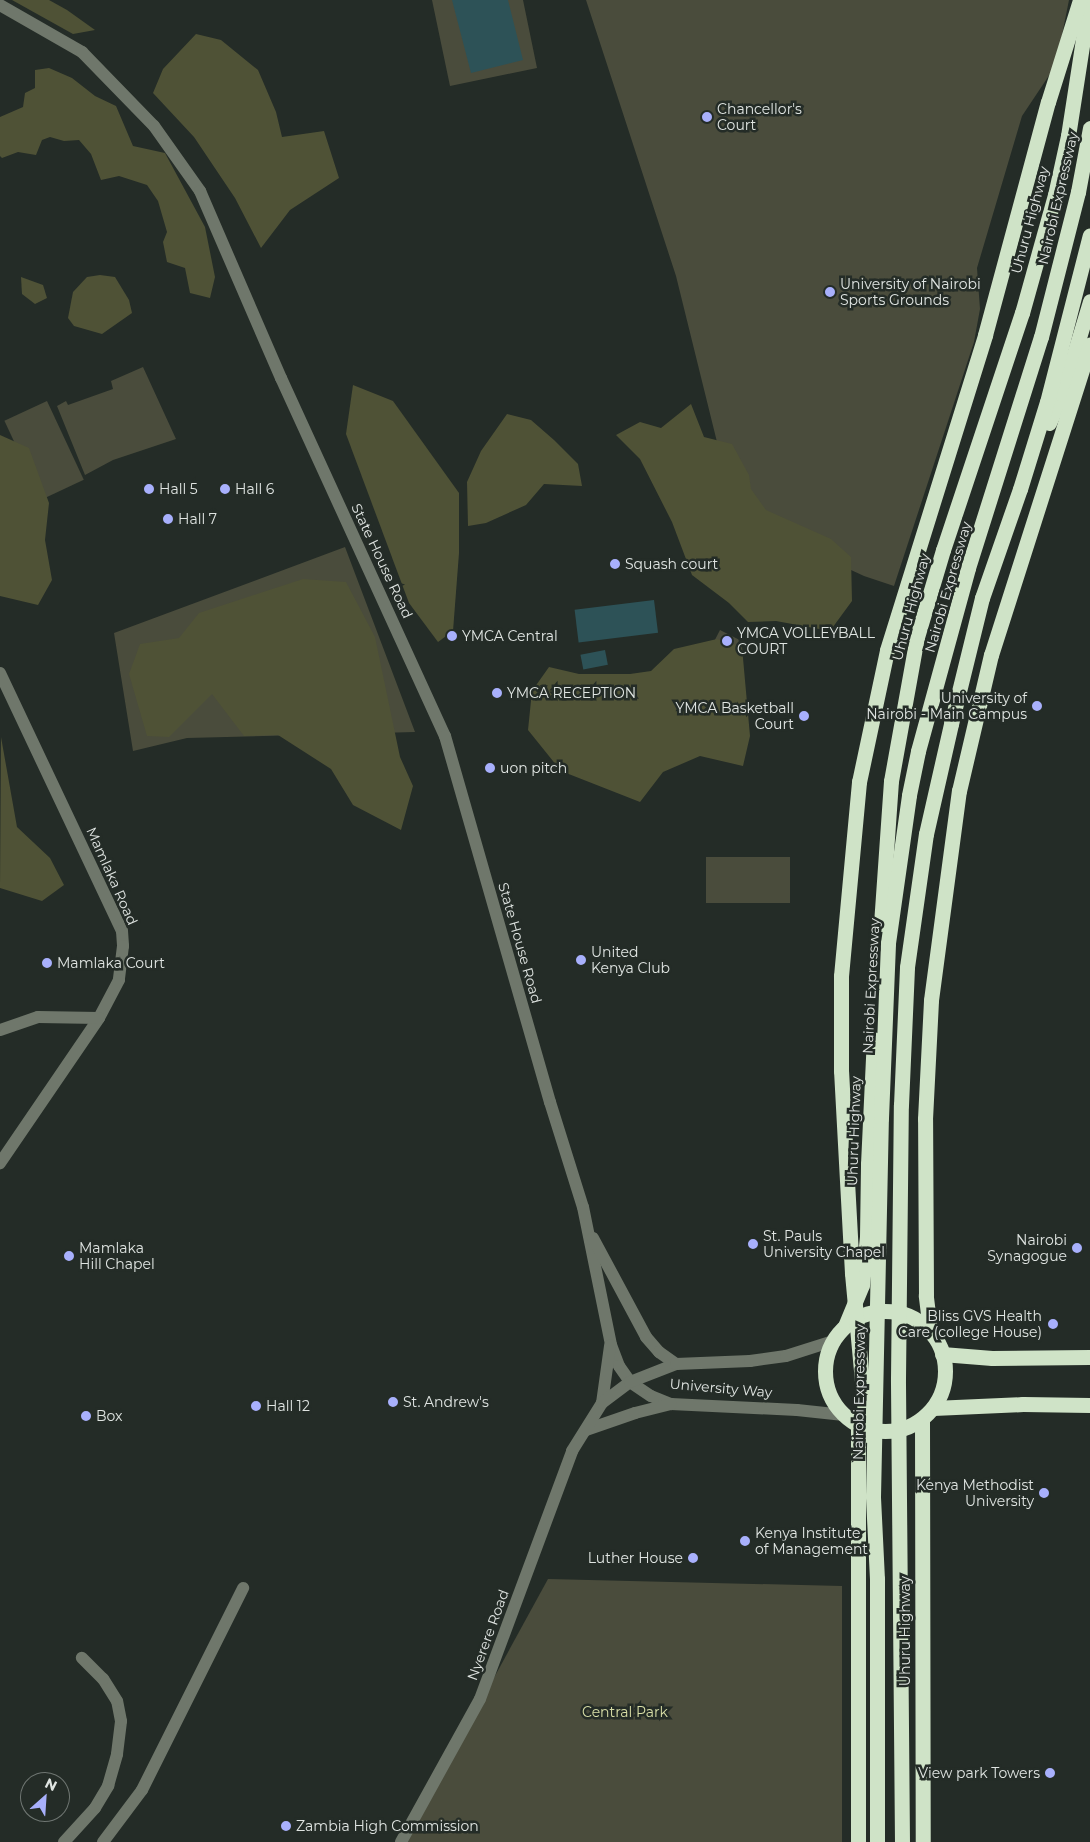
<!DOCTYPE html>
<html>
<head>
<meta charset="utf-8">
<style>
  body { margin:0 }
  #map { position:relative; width:1090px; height:1842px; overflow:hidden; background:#242c27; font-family:Montserrat,sans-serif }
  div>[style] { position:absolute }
  .green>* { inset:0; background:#4a4c3c; transform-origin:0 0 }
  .forest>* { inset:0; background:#4f5236 }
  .water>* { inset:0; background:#2d5257; transform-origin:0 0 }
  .minor>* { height:12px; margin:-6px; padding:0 6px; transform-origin:6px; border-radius:6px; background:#6f776b }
  .highway>* { height:15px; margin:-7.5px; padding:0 7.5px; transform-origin:7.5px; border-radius:7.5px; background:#cfe3c7 }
  .highway>.ring { margin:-7.5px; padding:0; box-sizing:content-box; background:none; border:15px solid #cfe3c7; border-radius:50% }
  .dots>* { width:14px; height:14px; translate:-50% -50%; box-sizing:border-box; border:2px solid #242c27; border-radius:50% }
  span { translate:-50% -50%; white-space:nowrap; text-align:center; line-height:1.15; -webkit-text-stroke:5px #242c27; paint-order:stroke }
  .poi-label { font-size:14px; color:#e0e5e2 }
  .left { translate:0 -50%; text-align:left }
  .right { translate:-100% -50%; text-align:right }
  .street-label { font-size:14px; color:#e0e5e2 }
  .park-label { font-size:14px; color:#d9dfa7 }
  .north { position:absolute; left:20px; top:1772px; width:50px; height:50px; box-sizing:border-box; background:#242c27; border:1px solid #6f7672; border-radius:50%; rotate:26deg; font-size:14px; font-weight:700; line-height:20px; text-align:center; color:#e0e5e2 }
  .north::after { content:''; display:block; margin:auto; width:18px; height:22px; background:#a8b0fc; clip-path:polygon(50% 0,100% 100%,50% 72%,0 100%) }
</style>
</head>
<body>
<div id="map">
  <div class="green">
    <i style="clip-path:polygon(432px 0,523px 0,537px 68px,450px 86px)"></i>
    <i style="clip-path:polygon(586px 0,1069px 0,1056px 65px,1022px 116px,977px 268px,980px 309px,974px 342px,894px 586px,864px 576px,784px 539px,717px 442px,676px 276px)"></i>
    <i style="clip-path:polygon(143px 367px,176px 439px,113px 460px,85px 475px,57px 406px,66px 401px,68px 405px,113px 389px,111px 381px)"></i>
    <i style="left:47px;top:401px;width:87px;height:47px;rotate:65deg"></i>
    <i style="clip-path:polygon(345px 547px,415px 732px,187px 738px,133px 751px,114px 633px)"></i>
    <i style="left:720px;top:630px;width:22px;height:13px;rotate:27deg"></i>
    <i style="left:790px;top:857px;width:46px;height:84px;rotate:90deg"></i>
    <i style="clip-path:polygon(548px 1579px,842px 1586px,842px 1842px,404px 1842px)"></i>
  </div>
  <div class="forest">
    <i style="clip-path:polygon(12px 0,49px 0,67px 10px,95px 30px,73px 34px)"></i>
    <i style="clip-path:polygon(196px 34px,221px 40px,258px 70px,276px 112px,282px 137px,324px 131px,339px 178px,290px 210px,261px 248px,235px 198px,194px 137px,153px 93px,163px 69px)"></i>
    <i style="clip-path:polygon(49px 68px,72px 78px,95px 96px,116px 106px,133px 146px,165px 153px,205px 227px,215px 277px,210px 298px,190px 293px,185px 268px,167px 262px,163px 242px,167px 232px,158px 201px,147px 185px,119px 176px,101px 180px,91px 154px,79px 140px,64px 141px,50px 137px,42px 140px,36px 155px,18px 152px,2px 158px,0 156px,0 117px,23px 107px,25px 93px,35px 88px,35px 70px)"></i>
    <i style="clip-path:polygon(100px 275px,115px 277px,129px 300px,132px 313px,102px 334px,74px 326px,68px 318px,73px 292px,87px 277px)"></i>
    <i style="clip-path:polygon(21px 277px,43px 285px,47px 298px,35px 304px,22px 294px)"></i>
    <i style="clip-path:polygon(353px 385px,393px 401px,459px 493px,459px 553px,453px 631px,438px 642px,409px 603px,346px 434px)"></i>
    <i style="clip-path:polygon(691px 404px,704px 437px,732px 444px,749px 475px,751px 489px,766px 510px,831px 539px,851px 557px,852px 601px,830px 631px,776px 621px,748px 622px,729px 603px,692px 575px,672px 522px,640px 459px,616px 435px,640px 422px,661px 428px)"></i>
    <i style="clip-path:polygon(507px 414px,531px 420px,554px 440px,578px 464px,582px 486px,544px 484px,526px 505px,486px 523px,468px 526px,467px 482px,481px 451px)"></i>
    <i style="clip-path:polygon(0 435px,29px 448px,49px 503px,45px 540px,52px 580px,38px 605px,0 596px)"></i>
    <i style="clip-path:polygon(303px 579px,346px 582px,375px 637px,400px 757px,413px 786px,401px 830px,353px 805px,331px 769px,278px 735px,244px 736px,212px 694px,169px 737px,147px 736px,129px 674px,140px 644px,179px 638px,199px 613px)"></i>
    <i style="clip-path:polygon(717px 639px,742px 647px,750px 736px,743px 766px,700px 756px,663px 772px,640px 802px,561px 771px,528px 730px,532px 691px,549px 667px,579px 674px,630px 674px,651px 671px,674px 649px)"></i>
    <i style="clip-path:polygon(1px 737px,17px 827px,50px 858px,64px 885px,42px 901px,0 888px)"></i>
  </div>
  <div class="water">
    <i style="clip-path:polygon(452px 0,508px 0,523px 60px,471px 73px)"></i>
    <i style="left:654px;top:600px;width:33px;height:80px;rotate:83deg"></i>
    <i style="left:605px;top:650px;width:15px;height:25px;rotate:79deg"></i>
  </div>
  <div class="minor">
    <i style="left:0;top:5px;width:95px;rotate:29.8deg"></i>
    <i style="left:82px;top:52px;width:103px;rotate:45.8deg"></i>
    <i style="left:154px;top:126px;width:80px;rotate:54.7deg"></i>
    <i style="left:200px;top:191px;width:204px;rotate:66.6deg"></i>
    <i style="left:281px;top:378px;width:394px;rotate:65.4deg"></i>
    <i style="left:445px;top:736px;width:381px;rotate:74deg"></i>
    <i style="left:550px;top:1102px;width:110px;rotate:72.6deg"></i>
    <i style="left:583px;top:1207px;width:141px;rotate:78.5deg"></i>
    <i style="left:611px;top:1345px;width:22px;rotate:69deg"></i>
    <i style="left:619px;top:1366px;width:19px;rotate:55deg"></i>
    <i style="left:630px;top:1382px;width:25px;rotate:34deg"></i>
    <i style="left:651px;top:1396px;width:22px;rotate:22deg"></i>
    <i style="left:671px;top:1404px;width:126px;rotate:2.7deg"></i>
    <i style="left:797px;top:1410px;width:47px;rotate:6.1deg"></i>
    <i style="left:0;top:673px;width:285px;rotate:64.7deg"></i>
    <i style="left:122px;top:931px;width:15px;rotate:86deg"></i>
    <i style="left:123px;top:946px;width:34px;rotate:97deg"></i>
    <i style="left:119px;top:980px;width:43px;rotate:117.8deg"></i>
    <i style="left:99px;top:1018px;width:176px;rotate:124.3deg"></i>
    <i style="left:0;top:1030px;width:40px;rotate:-18.9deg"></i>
    <i style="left:38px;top:1017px;width:61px;rotate:0.9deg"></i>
    <i style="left:593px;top:1238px;width:112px;rotate:61.8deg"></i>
    <i style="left:646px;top:1337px;width:20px;rotate:49deg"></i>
    <i style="left:659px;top:1352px;width:21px;rotate:35deg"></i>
    <i style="left:602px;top:1403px;width:58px;rotate:-82deg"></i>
    <i style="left:586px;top:1430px;width:52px;rotate:-19.1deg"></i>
    <i style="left:635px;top:1413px;width:37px;rotate:-14deg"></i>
    <i style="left:64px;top:1842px;width:46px;rotate:-47.6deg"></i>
    <i style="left:95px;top:1808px;width:26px;rotate:-59deg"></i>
    <i style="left:108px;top:1786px;width:33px;rotate:-74deg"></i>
    <i style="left:117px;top:1754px;width:33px;rotate:-83deg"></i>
    <i style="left:121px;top:1721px;width:20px;rotate:-101deg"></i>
    <i style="left:117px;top:1701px;width:26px;rotate:-122deg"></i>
    <i style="left:103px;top:1679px;width:30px;rotate:-135deg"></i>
    <i style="left:103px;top:1842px;width:65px;rotate:-53.1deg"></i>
    <i style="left:142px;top:1790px;width:226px;rotate:-63.4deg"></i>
    <i style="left:401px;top:1842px;width:163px;rotate:-61.1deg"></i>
    <i style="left:480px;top:1699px;width:265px;rotate:-69.6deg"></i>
    <i style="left:572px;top:1451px;width:57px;rotate:-58deg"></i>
    <i style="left:602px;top:1403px;width:35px;rotate:-37deg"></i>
    <i style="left:630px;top:1382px;width:49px;rotate:-21.4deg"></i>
    <i style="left:676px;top:1364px;width:74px;rotate:-2.3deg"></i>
    <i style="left:750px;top:1361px;width:36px;rotate:-8deg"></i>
    <i style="left:786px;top:1356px;width:49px;rotate:-17.7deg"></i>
  </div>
  <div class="highway">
    <i style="left:1049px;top:423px;width:32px;rotate:-66deg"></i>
    <i style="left:1062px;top:394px;width:97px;rotate:-73.2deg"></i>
    <i style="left:881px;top:924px;width:143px;rotate:-86deg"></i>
    <i style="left:891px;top:781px;width:146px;rotate:-79.8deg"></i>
    <i style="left:917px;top:637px;width:91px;rotate:-73.4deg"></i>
    <i style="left:943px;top:550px;width:250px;rotate:-71.6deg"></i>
    <i style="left:1022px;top:313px;width:123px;rotate:-74.4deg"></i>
    <i style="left:1055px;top:195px;width:60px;rotate:-77.6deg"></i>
    <i style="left:1068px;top:136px;width:138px;rotate:-81.2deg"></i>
    <i class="ring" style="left:825px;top:1311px;width:105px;height:105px"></i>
    <i style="left:845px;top:1326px;width:44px;rotate:-67.5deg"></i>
    <i style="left:862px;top:1285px;width:48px;rotate:-84.1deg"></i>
    <i style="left:867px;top:1237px;width:73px;rotate:-89.2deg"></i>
    <i style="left:868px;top:1164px;width:125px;rotate:-87.3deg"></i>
    <i style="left:930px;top:1330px;width:35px;rotate:-97deg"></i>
    <i style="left:926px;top:1295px;width:176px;rotate:-90.3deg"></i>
    <i style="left:925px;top:1119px;width:119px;rotate:-87.1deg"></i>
    <i style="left:931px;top:1000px;width:211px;rotate:-82.4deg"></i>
    <i style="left:959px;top:791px;width:140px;rotate:-76.8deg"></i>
    <i style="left:991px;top:655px;width:326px;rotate:-72.3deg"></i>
    <i style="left:942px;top:1354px;width:50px;rotate:4.6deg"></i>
    <i style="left:992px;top:1358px;width:98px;rotate:-0.6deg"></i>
    <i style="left:933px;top:1408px;width:90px;rotate:-2.5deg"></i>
    <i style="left:1023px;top:1404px;width:67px;rotate:0.9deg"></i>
    <i style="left:922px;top:1419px;width:423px;rotate:89.9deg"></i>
    <i style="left:867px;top:1435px;width:163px;rotate:-95.3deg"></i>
    <i style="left:852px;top:1273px;width:202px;rotate:-93.1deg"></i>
    <i style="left:841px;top:1071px;width:95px;rotate:-90deg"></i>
    <i style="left:841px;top:976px;width:195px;rotate:-84.7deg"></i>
    <i style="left:859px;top:782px;width:135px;rotate:-78deg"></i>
    <i style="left:887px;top:650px;width:330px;rotate:-72.7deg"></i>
    <i style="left:985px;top:335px;width:241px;rotate:-74.9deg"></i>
    <i style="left:1048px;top:102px;width:107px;rotate:-72.6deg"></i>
    <i style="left:858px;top:1842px;width:417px;rotate:-90deg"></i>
    <i style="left:877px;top:1842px;width:263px;rotate:-90deg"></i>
    <i style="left:877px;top:1579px;width:83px;rotate:-92.8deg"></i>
    <i style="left:873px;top:1496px;width:378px;rotate:-88.8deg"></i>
    <i style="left:881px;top:1118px;width:175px;rotate:-87.7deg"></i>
    <i style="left:888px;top:943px;width:149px;rotate:-81.9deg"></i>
    <i style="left:909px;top:795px;width:45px;rotate:-78.4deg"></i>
    <i style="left:918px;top:751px;width:190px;rotate:-74.7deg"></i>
    <i style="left:968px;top:568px;width:242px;rotate:-72.5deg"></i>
    <i style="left:1041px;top:337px;width:150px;rotate:-75.7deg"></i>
    <i style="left:1078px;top:192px;width:65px;rotate:-79.4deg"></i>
    <i style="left:902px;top:1842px;width:463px;rotate:-90.5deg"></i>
    <i style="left:898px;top:1379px;width:274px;rotate:-89.4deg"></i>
    <i style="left:901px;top:1105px;width:138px;rotate:-87.5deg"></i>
    <i style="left:907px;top:967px;width:134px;rotate:-81.9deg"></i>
    <i style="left:926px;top:834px;width:113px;rotate:-77.2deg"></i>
    <i style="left:951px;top:724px;width:130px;rotate:-76.2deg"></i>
    <i style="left:982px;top:598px;width:115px;rotate:-70.8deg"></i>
    <i style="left:1020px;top:489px;width:91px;rotate:-72.8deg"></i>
    <i style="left:1047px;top:402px;width:172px;rotate:-75.6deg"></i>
  </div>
  <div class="dots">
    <i style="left:707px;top:117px;background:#a8b0fc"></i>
    <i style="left:830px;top:292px;background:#a8b0fc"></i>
    <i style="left:149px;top:489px;background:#a8b0fc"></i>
    <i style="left:225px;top:489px;background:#a8b0fc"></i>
    <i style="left:168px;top:519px;background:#a8b0fc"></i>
    <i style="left:615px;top:564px;background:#a8b0fc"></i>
    <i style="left:452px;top:636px;background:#a8b0fc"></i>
    <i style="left:727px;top:641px;background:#a8b0fc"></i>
    <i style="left:497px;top:693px;background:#a8b0fc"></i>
    <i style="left:1037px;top:706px;background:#a8b0fc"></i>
    <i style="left:804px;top:716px;background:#a8b0fc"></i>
    <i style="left:490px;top:768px;background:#a8b0fc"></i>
    <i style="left:581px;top:960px;background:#a8b0fc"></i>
    <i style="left:47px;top:963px;background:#a8b0fc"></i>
    <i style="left:753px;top:1244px;background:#a8b0fc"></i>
    <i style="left:1077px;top:1248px;background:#a8b0fc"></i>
    <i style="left:69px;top:1256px;background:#a8b0fc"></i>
    <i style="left:1053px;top:1324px;background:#a8b0fc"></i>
    <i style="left:393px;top:1402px;background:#a8b0fc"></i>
    <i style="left:256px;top:1406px;background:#a8b0fc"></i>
    <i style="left:86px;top:1416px;background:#a8b0fc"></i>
    <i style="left:1044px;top:1493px;background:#a8b0fc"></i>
    <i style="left:745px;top:1541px;background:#a8b0fc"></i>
    <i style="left:693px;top:1558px;background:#a8b0fc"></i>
    <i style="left:1050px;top:1773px;background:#a8b0fc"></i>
    <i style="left:286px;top:1826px;background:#a8b0fc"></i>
  </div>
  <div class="poi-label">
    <span class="left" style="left:717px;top:117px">Chancellor's<br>Court</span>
    <span class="left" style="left:840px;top:292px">University of Nairobi<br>Sports Grounds</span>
    <span class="left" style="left:159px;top:489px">Hall 5</span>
    <span class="left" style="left:235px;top:489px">Hall 6</span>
    <span class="left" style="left:178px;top:519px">Hall 7</span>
    <span class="left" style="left:625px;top:564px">Squash court</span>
    <span class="left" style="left:737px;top:641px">YMCA VOLLEYBALL<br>COURT</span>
    <span class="left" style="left:462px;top:636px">YMCA Central</span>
    <span class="left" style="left:507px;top:693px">YMCA RECEPTION</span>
    <span class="right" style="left:1027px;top:706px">University of<br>Nairobi - Main Campus</span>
    <span class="right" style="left:794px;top:716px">YMCA Basketball<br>Court</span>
    <span class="left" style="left:500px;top:768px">uon pitch</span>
    <span class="left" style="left:591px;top:960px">United<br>Kenya Club</span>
    <span class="left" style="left:57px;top:963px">Mamlaka Court</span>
    <span class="left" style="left:763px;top:1244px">St. Pauls<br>University Chapel</span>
    <span class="right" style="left:1067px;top:1248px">Nairobi<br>Synagogue</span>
    <span class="left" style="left:79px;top:1256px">Mamlaka<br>Hill Chapel</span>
    <span class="right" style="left:1042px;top:1324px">Bliss GVS Health<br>Care (college House)</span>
    <span class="left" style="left:403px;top:1402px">St. Andrew's</span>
    <span class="left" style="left:266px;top:1406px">Hall 12</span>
    <span class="left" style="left:96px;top:1416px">Box</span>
    <span class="right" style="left:1034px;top:1493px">Kenya Methodist<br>University</span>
    <span class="left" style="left:755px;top:1541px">Kenya Institute<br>of Management</span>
    <span class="right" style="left:683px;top:1558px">Luther House</span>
    <span class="right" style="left:1040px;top:1773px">View park Towers</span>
    <span class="left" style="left:296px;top:1826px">Zambia High Commission</span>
  </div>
  <div class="street-label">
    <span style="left:1058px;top:198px;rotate:-77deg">Nairobi Expressway</span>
    <span style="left:1030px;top:220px;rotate:-75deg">Uhuru Highway</span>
    <span style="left:382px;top:561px;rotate:65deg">State House Road</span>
    <span style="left:948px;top:587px;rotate:-74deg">Nairobi Expressway</span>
    <span style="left:911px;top:607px;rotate:-75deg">Uhuru Highway</span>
    <span style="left:112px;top:876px;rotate:66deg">Mamlaka Road</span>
    <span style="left:520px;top:943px;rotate:74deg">State House Road</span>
    <span style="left:871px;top:986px;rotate:-87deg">Nairobi Expressway</span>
    <span style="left:854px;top:1131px;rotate:-88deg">Uhuru Highway</span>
    <span style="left:721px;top:1388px;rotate:5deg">University Way</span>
    <span style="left:859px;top:1392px;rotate:-89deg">Nairobi Expressway</span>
    <span style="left:905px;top:1631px;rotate:-90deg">Uhuru Highway</span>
    <span style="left:488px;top:1635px;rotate:-70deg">Nyerere Road</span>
  </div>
  <div class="park-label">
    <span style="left:625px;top:1712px">Central Park</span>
  </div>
  <div class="north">N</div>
</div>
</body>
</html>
